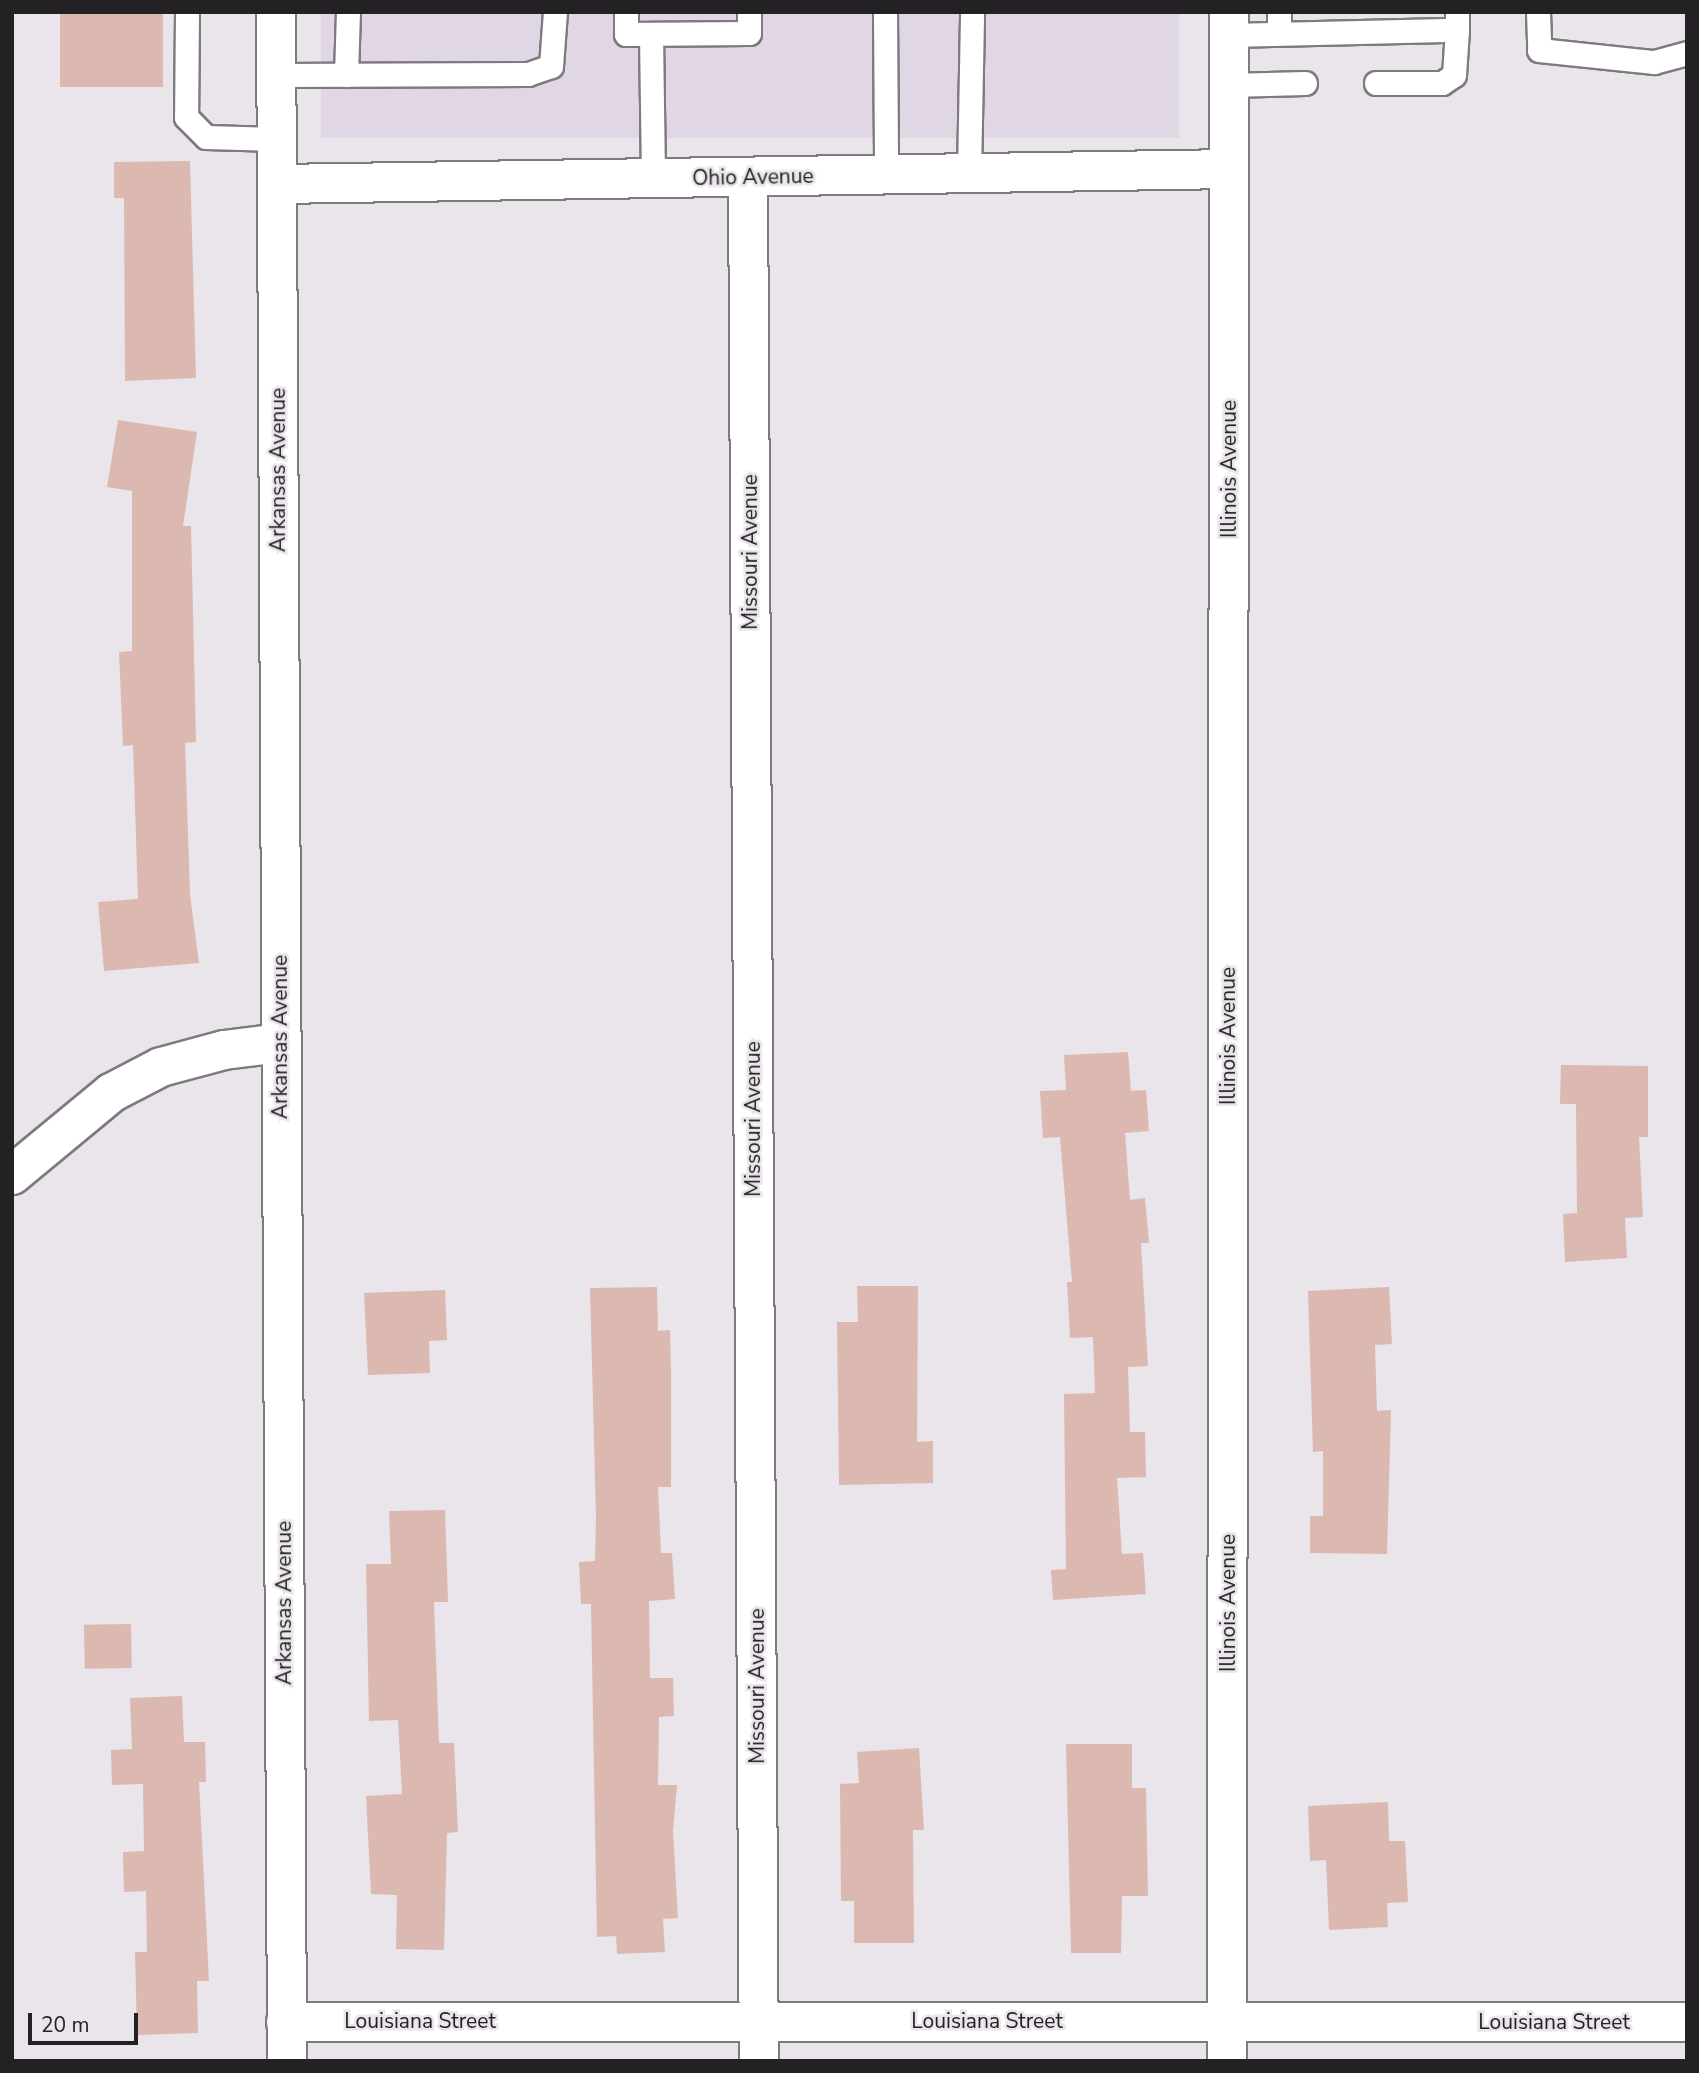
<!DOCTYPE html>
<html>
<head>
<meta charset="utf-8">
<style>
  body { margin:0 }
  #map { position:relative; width:1699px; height:2073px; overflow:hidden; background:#eae4eb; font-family:"Nunito Sans",sans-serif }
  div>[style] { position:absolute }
  .built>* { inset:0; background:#e1d6e3; transform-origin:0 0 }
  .building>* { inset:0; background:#dbb9b0; transform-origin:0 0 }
  .roads { filter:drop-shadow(2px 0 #7f7a80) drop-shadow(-2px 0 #7f7a80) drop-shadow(0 2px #7f7a80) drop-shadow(0 -2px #7f7a80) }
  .lane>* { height:23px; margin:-11.5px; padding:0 11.5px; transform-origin:11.5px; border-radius:11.5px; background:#fff }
  .street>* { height:38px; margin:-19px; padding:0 19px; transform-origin:19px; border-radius:19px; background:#fff }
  span { translate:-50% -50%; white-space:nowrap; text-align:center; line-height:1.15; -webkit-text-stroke:5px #eae4eb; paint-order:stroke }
  .street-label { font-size:21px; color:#232123 }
  .frame { position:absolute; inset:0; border:14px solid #232123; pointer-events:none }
  .scale { position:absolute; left:28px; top:2013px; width:110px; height:32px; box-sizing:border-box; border:4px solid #232123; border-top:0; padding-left:9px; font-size:21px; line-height:24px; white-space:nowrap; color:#232123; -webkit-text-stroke:5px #eae4eb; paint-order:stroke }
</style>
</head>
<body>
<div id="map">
  <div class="built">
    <i style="left:321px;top:12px;width:858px;height:126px"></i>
  </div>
  <div class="building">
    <i style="left:60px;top:12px;width:103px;height:75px"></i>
    <i style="clip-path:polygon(190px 161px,196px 378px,125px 381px,124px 198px,114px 198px,114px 162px)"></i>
    <i style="clip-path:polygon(118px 420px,197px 432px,183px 526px,191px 526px,196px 742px,185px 743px,190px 895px,199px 963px,104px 971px,98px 902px,138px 899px,133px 745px,123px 746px,119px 652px,132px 651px,132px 491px,107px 487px)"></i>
    <i style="clip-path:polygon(1128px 1052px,1131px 1091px,1146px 1090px,1149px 1131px,1125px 1133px,1130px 1200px,1145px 1198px,1149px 1243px,1141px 1243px,1148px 1366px,1128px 1367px,1130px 1432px,1145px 1432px,1146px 1477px,1117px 1478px,1122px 1554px,1143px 1553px,1146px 1594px,1053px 1600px,1051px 1570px,1066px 1569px,1064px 1394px,1095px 1393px,1093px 1337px,1070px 1338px,1067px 1282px,1072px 1282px,1060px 1137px,1043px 1138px,1040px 1091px,1066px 1090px,1064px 1055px)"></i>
    <i style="clip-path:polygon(1561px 1065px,1648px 1066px,1648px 1137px,1639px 1137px,1643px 1217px,1625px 1218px,1627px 1258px,1565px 1262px,1563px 1214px,1577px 1213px,1576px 1104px,1560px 1104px)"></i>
    <i style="clip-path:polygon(857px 1286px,918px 1286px,917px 1442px,933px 1441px,933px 1483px,839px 1485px,837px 1322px,858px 1322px)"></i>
    <i style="clip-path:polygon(657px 1287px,658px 1331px,670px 1330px,671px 1370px,671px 1487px,658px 1487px,661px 1553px,672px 1553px,675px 1599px,649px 1601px,650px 1678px,673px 1678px,674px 1716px,659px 1717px,658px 1785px,677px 1785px,673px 1831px,678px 1918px,663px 1919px,665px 1952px,617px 1954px,616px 1936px,597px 1937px,591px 1604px,581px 1604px,579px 1562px,595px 1561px,596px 1517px,590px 1288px)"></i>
    <i style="clip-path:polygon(1389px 1287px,1392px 1344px,1375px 1345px,1377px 1411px,1391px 1410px,1387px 1554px,1310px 1553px,1310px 1516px,1323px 1516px,1323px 1451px,1313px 1452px,1308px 1291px)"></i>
    <i style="clip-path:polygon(445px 1290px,447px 1340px,429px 1341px,430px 1373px,368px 1375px,364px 1293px)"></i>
    <i style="clip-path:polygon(445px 1510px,448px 1602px,434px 1602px,439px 1743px,454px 1743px,458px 1832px,447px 1833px,444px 1950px,396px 1949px,397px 1895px,371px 1894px,366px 1796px,402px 1794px,398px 1720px,369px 1721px,366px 1564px,391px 1564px,389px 1511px)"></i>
    <i style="left:131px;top:1624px;width:44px;height:47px;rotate:89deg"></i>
    <i style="clip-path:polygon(182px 1696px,184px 1742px,205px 1742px,206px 1782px,199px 1782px,209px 1981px,197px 1981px,198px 2033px,137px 2035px,135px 1952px,147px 1952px,146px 1891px,124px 1892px,123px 1852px,144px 1851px,143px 1784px,112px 1785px,111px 1750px,132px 1749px,130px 1698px)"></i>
    <i style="clip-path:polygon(1066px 1744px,1132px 1744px,1132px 1788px,1146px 1788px,1148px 1896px,1122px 1896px,1121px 1953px,1071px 1953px)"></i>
    <i style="clip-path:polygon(919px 1748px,924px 1830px,913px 1830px,914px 1943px,854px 1943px,854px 1901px,841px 1901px,840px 1784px,859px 1783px,857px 1752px)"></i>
    <i style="clip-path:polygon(1388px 1802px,1389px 1841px,1405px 1841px,1408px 1902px,1387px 1903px,1388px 1927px,1329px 1930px,1326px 1860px,1310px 1861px,1308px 1806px)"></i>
  </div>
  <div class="roads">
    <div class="lane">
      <i style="left:187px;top:12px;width:105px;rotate:90.5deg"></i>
      <i style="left:186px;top:117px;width:28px;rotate:45deg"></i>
      <i style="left:206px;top:137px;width:71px;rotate:1.6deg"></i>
      <i style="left:626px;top:12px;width:22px;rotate:90deg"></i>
      <i style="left:626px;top:34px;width:123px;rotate:-0.5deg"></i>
      <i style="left:749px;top:33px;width:21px;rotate:-90deg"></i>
      <i style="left:885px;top:12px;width:162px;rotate:89.6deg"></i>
      <i style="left:1538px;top:12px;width:38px;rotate:88deg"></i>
      <i style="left:1539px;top:50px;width:116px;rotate:6deg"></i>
      <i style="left:1654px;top:62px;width:34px;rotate:-15deg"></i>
      <i style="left:1279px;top:33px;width:21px;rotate:-90deg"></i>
      <i style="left:651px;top:34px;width:144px;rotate:89.2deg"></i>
      <i style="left:1229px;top:35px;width:228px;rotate:-1.3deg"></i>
      <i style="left:1457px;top:30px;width:18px;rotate:-90deg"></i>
      <i style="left:277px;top:75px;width:251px;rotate:-0.2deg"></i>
      <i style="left:528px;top:74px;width:24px;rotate:-19deg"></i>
      <i style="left:551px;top:66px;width:54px;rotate:-85.8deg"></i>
      <i style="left:346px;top:75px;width:63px;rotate:-88.2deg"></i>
      <i style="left:1376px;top:83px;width:66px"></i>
      <i style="left:1442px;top:83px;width:14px;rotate:-34deg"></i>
      <i style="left:1454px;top:75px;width:45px;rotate:-86.2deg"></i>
      <i style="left:1229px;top:85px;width:76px;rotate:-1.5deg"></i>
      <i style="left:969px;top:173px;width:161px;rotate:-88.9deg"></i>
    </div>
    <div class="street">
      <i style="left:276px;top:12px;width:2049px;rotate:89.69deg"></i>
      <i style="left:748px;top:177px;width:1884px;rotate:89.67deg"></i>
      <i style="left:278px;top:184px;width:951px;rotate:-0.9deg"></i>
      <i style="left:12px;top:1175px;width:129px;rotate:-39.6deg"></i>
      <i style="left:111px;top:1093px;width:56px;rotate:-27.5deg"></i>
      <i style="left:161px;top:1067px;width:65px;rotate:-15.1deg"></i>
      <i style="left:224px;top:1050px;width:56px;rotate:-7.1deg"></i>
      <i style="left:286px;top:2022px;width:1401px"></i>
      <i style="left:1227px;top:2061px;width:2049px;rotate:-89.94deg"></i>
    </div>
  </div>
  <div class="street-label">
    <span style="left:753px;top:177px;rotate:-1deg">Ohio Avenue</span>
    <span style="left:1229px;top:469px;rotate:-90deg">Illinois Avenue</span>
    <span style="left:278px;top:470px;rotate:-90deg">Arkansas Avenue</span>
    <span style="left:750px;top:552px;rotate:-90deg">Missouri Avenue</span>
    <span style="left:1228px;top:1036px;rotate:-90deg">Illinois Avenue</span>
    <span style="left:280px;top:1037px;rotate:-90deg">Arkansas Avenue</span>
    <span style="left:753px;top:1119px;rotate:-90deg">Missouri Avenue</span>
    <span style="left:284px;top:1603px;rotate:-90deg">Arkansas Avenue</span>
    <span style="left:1228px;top:1603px;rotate:-90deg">Illinois Avenue</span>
    <span style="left:757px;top:1686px;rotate:-90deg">Missouri Avenue</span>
    <span style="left:420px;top:2021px">Louisiana Street</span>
    <span style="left:987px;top:2021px">Louisiana Street</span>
    <span style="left:1554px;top:2022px">Louisiana Street</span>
  </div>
  <div class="frame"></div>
  <div class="scale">20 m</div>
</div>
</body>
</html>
